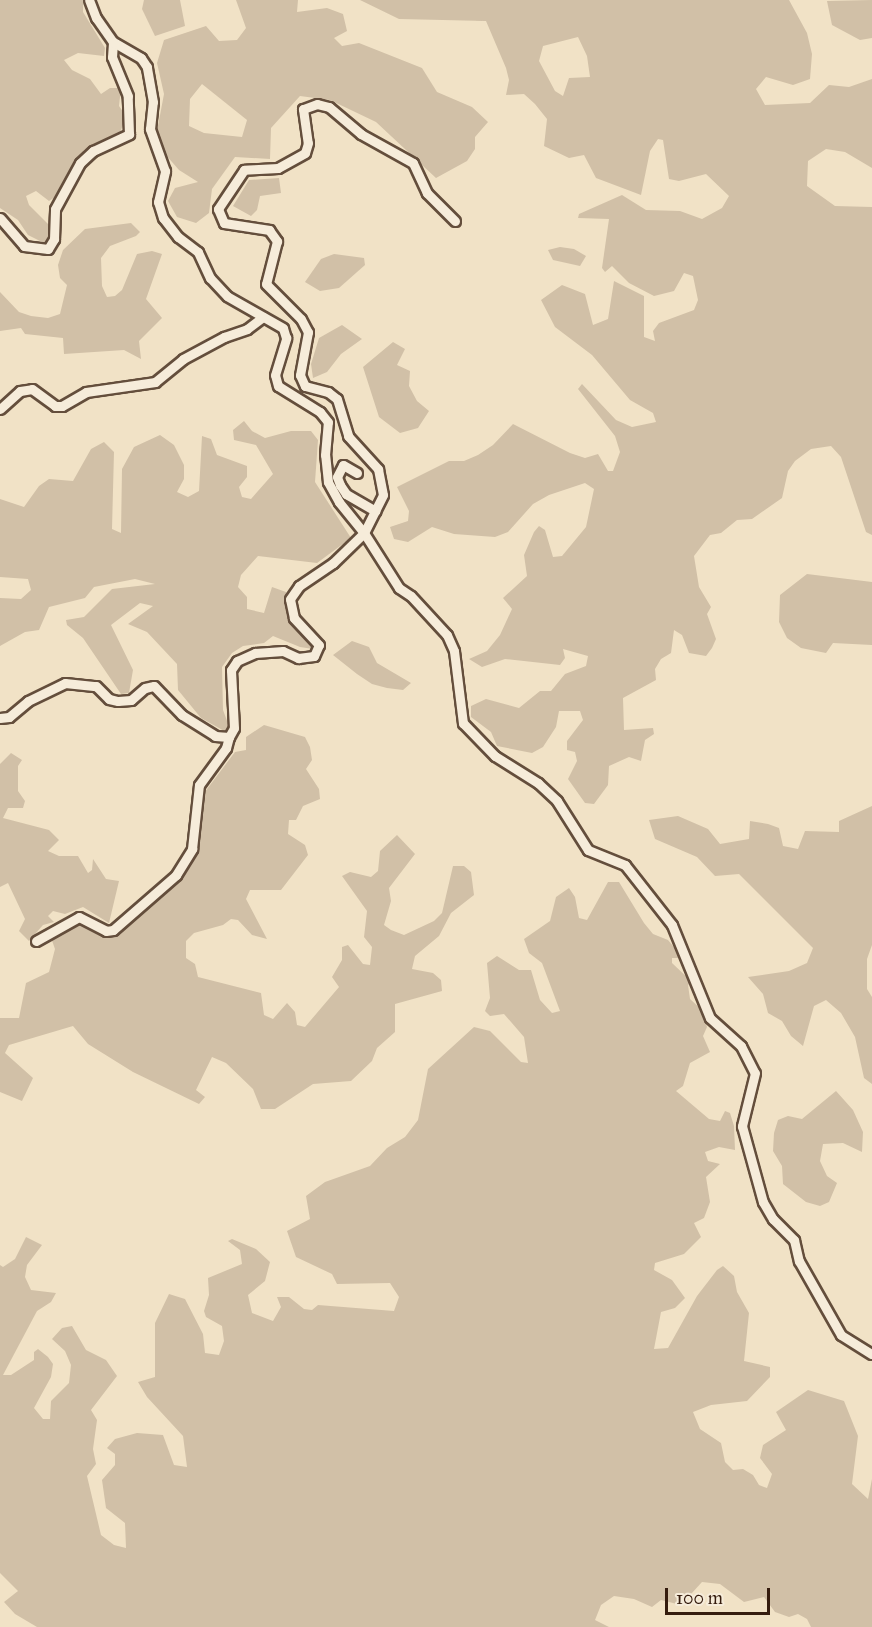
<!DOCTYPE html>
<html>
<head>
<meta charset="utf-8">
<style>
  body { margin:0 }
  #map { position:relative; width:872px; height:1627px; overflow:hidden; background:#f1e2c6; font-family:"IM FELL Great Primer",serif }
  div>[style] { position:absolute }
  .green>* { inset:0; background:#d1c0a7 }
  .roads { filter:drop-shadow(2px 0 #644e3c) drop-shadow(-2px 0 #644e3c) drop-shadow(0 2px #644e3c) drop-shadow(0 -2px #644e3c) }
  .minor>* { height:9px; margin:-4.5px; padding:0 4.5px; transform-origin:4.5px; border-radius:4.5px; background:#f6ecda }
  span { translate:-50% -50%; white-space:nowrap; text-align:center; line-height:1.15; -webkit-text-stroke:6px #f6ecda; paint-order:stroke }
  .scale { position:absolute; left:665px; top:1588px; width:105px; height:27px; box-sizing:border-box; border:3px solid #351c0e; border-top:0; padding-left:8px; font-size:18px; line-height:21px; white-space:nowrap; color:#351c0e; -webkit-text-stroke:4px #f6ecda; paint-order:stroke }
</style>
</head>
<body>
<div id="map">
  <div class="green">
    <i style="clip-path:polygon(0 0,83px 0,83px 12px,105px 48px,104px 56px,78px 53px,64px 60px,72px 70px,90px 79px,101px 94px,110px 88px,121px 88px,119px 106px,126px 116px,120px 133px,84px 150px,58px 195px,49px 201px,36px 191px,26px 196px,29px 205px,52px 228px,48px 245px,28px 235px,18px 220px,0 208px)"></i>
    <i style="clip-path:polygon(144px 0,180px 0,185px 26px,155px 36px,142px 9px)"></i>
    <i style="clip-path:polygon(evenodd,236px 0,298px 0,297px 12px,327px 8px,343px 14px,347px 31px,334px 38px,342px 46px,359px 43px,422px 68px,437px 92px,472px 107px,488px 122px,475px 137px,475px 149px,467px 161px,436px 178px,376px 122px,330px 100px,300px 96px,271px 128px,270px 159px,235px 157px,212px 189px,209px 213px,196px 223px,177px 217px,168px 201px,175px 188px,198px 182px,179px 170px,165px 154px,157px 131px,164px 94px,157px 63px,164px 40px,206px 26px,219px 41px,237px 40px,246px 28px,236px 0,202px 84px,247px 120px,242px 137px,204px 133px,189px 126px,190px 99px,202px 84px)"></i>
    <i style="clip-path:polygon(evenodd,360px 0,789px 0,807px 33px,812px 54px,810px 79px,793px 85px,766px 77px,756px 89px,765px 105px,810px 103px,829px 85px,849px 87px,872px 79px,872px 168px,845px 152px,826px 149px,808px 161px,807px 186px,835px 206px,872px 207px,872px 535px,866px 532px,841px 457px,831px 446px,811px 449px,795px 461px,788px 471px,782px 498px,752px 519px,737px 520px,721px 533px,710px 535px,694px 556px,699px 587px,711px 607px,707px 614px,716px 639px,712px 648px,706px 656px,689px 653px,682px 635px,674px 630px,671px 653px,661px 659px,655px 669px,656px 680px,623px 698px,624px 730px,653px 728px,654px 734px,645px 740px,641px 761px,629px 757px,609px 766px,608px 785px,594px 804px,585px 803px,568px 779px,577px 761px,575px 752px,567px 750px,567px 741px,583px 720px,580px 711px,559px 711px,556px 727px,543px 747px,532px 753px,497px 746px,491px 732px,471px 717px,471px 706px,486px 699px,519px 708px,540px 691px,551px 691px,565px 674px,586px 666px,588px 656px,563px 649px,565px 658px,560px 665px,505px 659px,482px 667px,469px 659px,487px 651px,500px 635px,512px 609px,503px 598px,527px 576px,524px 555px,534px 532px,539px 526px,545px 530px,553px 557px,562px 556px,586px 527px,594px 489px,585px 483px,549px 495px,533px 504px,508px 532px,495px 537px,454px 534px,432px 527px,408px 542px,394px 539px,390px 527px,408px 521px,409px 511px,397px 487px,449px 461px,464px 461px,478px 455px,493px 445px,513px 424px,570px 453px,585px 458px,598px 454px,608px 471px,613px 471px,620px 452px,615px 436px,578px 389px,582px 384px,616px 420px,632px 427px,656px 422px,653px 413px,630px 400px,592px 355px,555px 327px,541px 300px,562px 285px,585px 294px,593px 325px,608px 319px,614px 281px,644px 296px,644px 337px,655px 341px,653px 331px,659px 323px,694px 310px,698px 300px,693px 276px,684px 273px,674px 291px,654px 296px,629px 283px,612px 266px,605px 272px,602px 268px,609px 219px,578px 218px,579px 214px,622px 195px,646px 210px,680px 211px,702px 219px,722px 208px,729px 196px,706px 174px,679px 181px,669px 179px,663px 140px,658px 139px,650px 151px,641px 195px,596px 178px,584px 155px,569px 158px,544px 146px,547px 119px,535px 104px,524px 94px,506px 95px,509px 80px,506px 68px,486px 21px,399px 19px,360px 0,578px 37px,587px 56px,590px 77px,569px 78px,563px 96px,555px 91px,539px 61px,543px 46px,578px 37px)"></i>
    <i style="clip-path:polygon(872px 0,872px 38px,860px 40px,832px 25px,827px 1px)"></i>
    <i style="clip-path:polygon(279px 178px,281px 193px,260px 196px,257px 210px,251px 216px,233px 206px,249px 180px)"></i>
    <i style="clip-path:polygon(131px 223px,140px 232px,136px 236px,110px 246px,101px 258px,102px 286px,107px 297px,115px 296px,122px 290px,137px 254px,152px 251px,162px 254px,146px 299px,162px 318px,139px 341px,141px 359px,124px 350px,64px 354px,63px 338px,25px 334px,21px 328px,0 331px,0 292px,19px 312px,31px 316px,48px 318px,60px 314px,67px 285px,60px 278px,58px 265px,63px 250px,85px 229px)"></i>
    <i style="clip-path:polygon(560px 247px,574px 249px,586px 256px,580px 266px,553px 260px,548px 250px)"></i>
    <i style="clip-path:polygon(334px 254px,364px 258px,365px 265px,339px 288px,320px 291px,305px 282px,321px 259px)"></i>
    <i style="clip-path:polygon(342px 325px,362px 339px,341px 354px,327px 372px,313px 378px,311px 364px,319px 338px)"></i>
    <i style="clip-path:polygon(393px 342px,405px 349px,397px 365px,410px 371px,409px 386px,417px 401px,429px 411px,418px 428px,400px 433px,379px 417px,363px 367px)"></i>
    <i style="clip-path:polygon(244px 421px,252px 431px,265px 438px,291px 431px,311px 431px,318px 440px,315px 482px,351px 538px,317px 563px,258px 556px,241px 575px,238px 587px,247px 597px,247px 609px,264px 613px,272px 587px,286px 592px,287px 615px,294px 628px,313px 642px,313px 649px,300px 647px,273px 636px,264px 643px,243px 646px,232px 653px,222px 667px,223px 710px,230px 729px,226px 732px,201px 718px,178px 690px,177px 664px,147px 632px,128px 624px,153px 606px,140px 603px,111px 625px,133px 670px,129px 693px,121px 694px,83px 638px,67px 625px,66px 620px,84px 617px,112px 589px,155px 584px,135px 579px,94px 587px,85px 598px,49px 607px,39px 630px,25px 632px,0 646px,0 598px,21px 599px,31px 590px,28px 579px,0 577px,0 499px,24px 507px,39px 486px,49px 479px,73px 481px,91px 449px,104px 442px,114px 452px,112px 529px,121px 533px,122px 469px,134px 447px,160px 435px,174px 445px,184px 465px,184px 479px,177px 492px,188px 497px,199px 491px,202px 436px,211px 439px,217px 455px,247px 466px,247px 477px,239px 487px,242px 497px,251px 499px,273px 474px,256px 445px,234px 440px,233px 430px)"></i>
    <i style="clip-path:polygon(807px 574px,872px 582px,872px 645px,833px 643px,826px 653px,801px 648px,787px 638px,779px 622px,780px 595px)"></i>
    <i style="clip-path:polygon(352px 641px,369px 647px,377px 663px,411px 683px,403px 690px,387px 688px,372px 684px,357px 674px,333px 655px)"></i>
    <i style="clip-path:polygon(264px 725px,305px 737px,310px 747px,312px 760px,306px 769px,319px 789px,320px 799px,303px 806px,296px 820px,289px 820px,288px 834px,305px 845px,308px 855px,281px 890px,250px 890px,246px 899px,267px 939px,252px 935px,238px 920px,231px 919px,223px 925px,194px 933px,186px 941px,186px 958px,195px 964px,198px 977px,261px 993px,264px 1015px,273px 1019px,287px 1003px,295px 1012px,297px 1025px,305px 1027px,339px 987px,332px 977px,342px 960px,342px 947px,348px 945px,363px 964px,370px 965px,372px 947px,364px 937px,367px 911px,342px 876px,350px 872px,371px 877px,378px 871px,380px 851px,397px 835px,415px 854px,389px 888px,391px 901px,384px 925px,391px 930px,404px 935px,434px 921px,442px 913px,453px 866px,464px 866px,471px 872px,474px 895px,451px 913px,439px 936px,415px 956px,412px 969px,433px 973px,441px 980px,442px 991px,395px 1004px,395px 1032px,377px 1048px,372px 1061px,351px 1081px,313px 1084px,275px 1109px,261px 1109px,253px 1089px,226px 1063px,212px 1057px,196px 1090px,205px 1097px,199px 1104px,133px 1072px,88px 1044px,73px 1026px,9px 1045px,5px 1053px,33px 1078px,22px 1101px,0 1092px,0 1018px,19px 1018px,26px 983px,49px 972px,55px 949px,50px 935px,70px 923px,83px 924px,110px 937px,165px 895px,197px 853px,204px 793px,235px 752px,246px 750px,246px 737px)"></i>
    <i style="clip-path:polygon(11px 753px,22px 760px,18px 766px,18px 791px,25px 801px,23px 808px,8px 808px,3px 818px,49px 830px,59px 840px,48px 851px,59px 856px,78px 856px,88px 873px,92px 870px,93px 859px,106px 879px,119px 881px,109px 923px,83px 907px,65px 914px,53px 911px,48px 916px,54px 922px,43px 925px,29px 941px,19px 931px,25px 919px,8px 883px,0 887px,0 764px)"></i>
    <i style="clip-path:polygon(872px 806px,872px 945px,867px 959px,867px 989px,872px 997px,872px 1084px,864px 1078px,855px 1037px,841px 1013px,826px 1000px,814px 1006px,803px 1046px,791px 1036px,782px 1021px,768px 1013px,763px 994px,748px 977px,789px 971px,807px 963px,813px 948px,739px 874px,715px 876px,697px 857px,655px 839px,649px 820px,678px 816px,708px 829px,720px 844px,749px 839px,750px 821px,768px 824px,779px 828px,783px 846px,798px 849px,805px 831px,839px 832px,839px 821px)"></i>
    <i style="clip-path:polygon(608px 882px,619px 882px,644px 923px,653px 934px,668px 940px,683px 958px,672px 958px,672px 963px,692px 982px,688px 985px,690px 999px,703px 1011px,707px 1027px,703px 1036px,710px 1052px,690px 1063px,683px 1086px,676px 1091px,709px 1119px,720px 1121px,725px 1111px,730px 1113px,734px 1126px,735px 1150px,719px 1147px,705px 1152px,708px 1161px,720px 1164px,706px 1177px,710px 1202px,704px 1218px,694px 1223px,701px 1237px,684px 1254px,655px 1263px,654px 1270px,672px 1280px,685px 1298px,675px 1308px,661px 1312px,654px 1349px,668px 1348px,697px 1296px,717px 1270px,723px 1266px,734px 1276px,737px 1292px,749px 1313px,744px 1361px,770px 1367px,770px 1377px,747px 1401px,711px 1405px,693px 1412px,700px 1429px,721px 1443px,725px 1462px,733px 1470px,743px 1469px,753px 1475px,759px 1485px,767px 1488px,772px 1474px,760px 1458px,763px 1445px,786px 1430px,776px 1412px,808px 1390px,844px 1401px,858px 1436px,852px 1484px,868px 1499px,872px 1479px,872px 1627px,811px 1627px,807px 1619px,798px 1614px,789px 1617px,775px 1612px,764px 1597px,744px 1602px,720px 1584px,702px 1582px,681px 1605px,661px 1600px,652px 1607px,634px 1599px,614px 1596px,601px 1605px,595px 1620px,609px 1627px,37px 1627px,15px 1614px,4px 1602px,18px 1591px,0 1573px,0 1265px,3px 1267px,15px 1259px,26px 1237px,42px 1245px,27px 1265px,25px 1277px,31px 1290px,56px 1293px,51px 1302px,37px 1311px,3px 1375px,11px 1375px,34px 1360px,34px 1352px,38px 1349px,48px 1357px,53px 1364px,51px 1377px,34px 1408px,43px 1419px,50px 1419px,51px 1401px,69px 1383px,71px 1365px,65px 1351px,52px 1339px,62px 1328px,72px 1326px,86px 1350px,106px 1360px,117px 1376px,91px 1410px,97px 1420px,93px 1449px,96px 1464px,87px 1476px,101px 1535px,114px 1545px,126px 1548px,125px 1523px,106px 1508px,102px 1480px,115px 1465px,115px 1454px,107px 1448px,115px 1439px,137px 1433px,163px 1435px,174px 1465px,187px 1467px,183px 1436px,147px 1397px,138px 1382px,155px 1377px,155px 1323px,169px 1294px,185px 1299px,203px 1334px,205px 1353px,219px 1355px,224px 1341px,222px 1326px,206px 1317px,204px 1311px,209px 1295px,208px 1278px,242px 1264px,240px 1250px,228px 1241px,232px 1239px,256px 1249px,270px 1262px,265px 1281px,248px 1295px,252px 1313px,273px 1321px,281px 1307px,277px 1297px,289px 1297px,304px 1309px,312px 1310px,318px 1305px,394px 1311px,399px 1297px,390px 1283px,337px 1284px,332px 1274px,296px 1257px,287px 1231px,310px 1219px,306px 1196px,325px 1182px,370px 1166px,387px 1148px,405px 1137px,418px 1120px,428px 1069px,474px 1027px,490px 1031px,521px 1062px,528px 1063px,524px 1037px,504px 1014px,490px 1016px,485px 1011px,490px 998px,487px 963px,497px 956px,519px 970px,531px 970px,540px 1000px,552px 1013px,560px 1011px,542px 963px,529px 953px,524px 939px,550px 921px,556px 897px,569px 888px,575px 897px,579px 918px,587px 920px)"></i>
    <i style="clip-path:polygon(836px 1091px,853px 1110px,863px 1132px,862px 1152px,843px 1143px,823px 1144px,820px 1161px,827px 1176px,837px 1183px,829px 1202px,820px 1206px,806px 1202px,783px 1184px,782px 1166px,773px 1151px,774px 1133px,778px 1120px,788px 1116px,802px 1119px)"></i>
  </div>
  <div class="roads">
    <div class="minor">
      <i style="left:0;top:218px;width:37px;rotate:49deg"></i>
      <i style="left:24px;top:246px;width:24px;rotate:7deg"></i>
      <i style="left:48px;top:249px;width:12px;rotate:-59deg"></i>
      <i style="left:54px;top:239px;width:30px;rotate:-88deg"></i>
      <i style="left:55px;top:209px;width:52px;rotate:-61.5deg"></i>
      <i style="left:80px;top:163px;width:18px;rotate:-43deg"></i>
      <i style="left:93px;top:151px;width:40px;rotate:-25deg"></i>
      <i style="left:129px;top:134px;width:38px;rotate:-92deg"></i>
      <i style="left:128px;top:96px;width:42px;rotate:-112.3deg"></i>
      <i style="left:112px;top:57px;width:15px;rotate:-86deg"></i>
      <i style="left:455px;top:221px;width:40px;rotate:-135deg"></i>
      <i style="left:427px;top:193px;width:33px;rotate:-115deg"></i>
      <i style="left:413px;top:163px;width:60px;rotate:-150.9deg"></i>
      <i style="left:361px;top:134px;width:42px;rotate:-139.8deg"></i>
      <i style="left:329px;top:107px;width:12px;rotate:-166deg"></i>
      <i style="left:317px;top:104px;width:15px;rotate:160deg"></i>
      <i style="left:303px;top:109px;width:34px;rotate:82deg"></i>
      <i style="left:308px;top:143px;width:10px;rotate:107deg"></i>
      <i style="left:305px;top:153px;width:31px;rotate:151deg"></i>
      <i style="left:278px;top:168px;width:34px;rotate:177deg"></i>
      <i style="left:244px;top:170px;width:47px;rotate:123.7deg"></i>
      <i style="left:218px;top:209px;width:15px;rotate:67deg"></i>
      <i style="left:224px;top:223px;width:46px;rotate:8.8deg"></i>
      <i style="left:269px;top:230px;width:14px;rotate:54deg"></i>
      <i style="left:277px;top:241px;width:44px;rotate:104.3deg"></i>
      <i style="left:266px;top:284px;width:49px;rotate:45deg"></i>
      <i style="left:301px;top:319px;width:15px;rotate:62deg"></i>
      <i style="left:308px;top:332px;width:44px;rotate:100.5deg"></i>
      <i style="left:300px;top:375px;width:12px;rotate:66deg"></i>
      <i style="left:305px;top:386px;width:24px;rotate:15deg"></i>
      <i style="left:328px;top:392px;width:11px;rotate:38deg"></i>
      <i style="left:337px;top:399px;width:39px;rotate:73deg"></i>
      <i style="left:348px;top:436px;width:45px;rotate:47.7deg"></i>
      <i style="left:378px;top:469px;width:26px;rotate:79deg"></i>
      <i style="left:383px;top:495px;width:42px;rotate:116.6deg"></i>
      <i style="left:364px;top:533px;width:65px;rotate:57.5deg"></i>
      <i style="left:399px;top:588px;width:14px;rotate:34deg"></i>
      <i style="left:411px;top:596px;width:53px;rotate:47.3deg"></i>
      <i style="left:447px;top:635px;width:17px;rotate:66deg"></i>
      <i style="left:454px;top:651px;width:73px;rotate:82.9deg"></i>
      <i style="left:463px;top:723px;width:46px;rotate:45.9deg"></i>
      <i style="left:495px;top:756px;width:51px;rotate:32.1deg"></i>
      <i style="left:538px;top:783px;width:26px;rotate:43deg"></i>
      <i style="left:557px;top:801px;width:58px;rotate:57.7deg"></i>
      <i style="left:588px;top:850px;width:40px;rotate:22deg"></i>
      <i style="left:625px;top:865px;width:76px;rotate:51.9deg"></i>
      <i style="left:672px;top:925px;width:100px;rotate:67.8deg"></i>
      <i style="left:710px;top:1018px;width:42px;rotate:42.1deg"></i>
      <i style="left:741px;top:1046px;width:30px;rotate:63deg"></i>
      <i style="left:755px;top:1073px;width:55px;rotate:103.8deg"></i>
      <i style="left:742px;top:1126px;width:79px;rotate:74.6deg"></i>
      <i style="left:763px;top:1202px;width:20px;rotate:60deg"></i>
      <i style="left:773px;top:1219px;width:30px;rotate:45deg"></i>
      <i style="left:794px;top:1240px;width:22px;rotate:77deg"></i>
      <i style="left:799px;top:1261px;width:85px;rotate:60.4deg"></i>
      <i style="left:841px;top:1335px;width:36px;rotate:32deg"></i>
      <i style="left:0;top:409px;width:27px;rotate:-42deg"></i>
      <i style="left:20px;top:391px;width:12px;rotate:-9deg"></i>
      <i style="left:32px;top:389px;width:29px;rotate:36deg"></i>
      <i style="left:55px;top:406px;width:7px"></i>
      <i style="left:62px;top:406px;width:28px;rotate:-30deg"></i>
      <i style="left:86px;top:392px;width:70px;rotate:-8.2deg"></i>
      <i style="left:155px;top:382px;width:36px;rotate:-39deg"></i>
      <i style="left:183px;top:359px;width:47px;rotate:-28.2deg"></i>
      <i style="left:224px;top:337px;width:24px;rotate:-19deg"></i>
      <i style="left:247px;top:329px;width:20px;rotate:-37deg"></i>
      <i style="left:357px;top:473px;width:16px;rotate:-150deg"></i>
      <i style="left:343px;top:465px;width:13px;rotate:117deg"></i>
      <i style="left:337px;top:477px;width:9px;rotate:69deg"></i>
      <i style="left:340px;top:485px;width:11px;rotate:56deg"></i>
      <i style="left:346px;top:494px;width:34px;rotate:30deg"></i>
      <i style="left:0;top:718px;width:9px;rotate:-6deg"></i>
      <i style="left:9px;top:717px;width:25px;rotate:-40deg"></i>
      <i style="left:28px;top:701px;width:41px;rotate:-25.9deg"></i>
      <i style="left:65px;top:683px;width:31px;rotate:6deg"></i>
      <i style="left:96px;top:686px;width:18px;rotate:45deg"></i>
      <i style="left:109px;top:699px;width:9px;rotate:13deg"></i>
      <i style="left:118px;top:701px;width:13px;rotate:-4deg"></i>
      <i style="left:131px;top:700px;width:18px;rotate:-41deg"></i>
      <i style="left:145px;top:688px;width:9px;rotate:-13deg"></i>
      <i style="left:154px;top:686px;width:40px;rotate:46deg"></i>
      <i style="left:182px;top:715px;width:39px;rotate:32deg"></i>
      <i style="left:215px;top:736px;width:14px;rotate:4deg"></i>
      <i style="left:229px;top:737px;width:10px;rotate:-61deg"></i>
      <i style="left:234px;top:728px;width:58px;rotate:-93deg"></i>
      <i style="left:231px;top:670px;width:11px;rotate:-56deg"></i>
      <i style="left:237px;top:661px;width:20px;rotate:-24deg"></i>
      <i style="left:255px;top:653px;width:28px;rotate:-4deg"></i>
      <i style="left:283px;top:651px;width:17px;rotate:25deg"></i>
      <i style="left:298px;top:658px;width:16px;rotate:-7deg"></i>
      <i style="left:314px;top:656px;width:12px;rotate:-66deg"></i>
      <i style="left:319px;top:645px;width:37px;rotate:-133deg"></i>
      <i style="left:294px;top:618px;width:19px;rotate:-102deg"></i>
      <i style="left:290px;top:599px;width:16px;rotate:-55deg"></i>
      <i style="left:299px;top:586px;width:41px;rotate:-34.1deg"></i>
      <i style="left:333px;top:563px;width:43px;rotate:-44.1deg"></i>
      <i style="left:364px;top:533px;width:40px;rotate:-129deg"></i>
      <i style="left:339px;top:502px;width:23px;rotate:-119deg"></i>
      <i style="left:328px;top:482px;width:27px;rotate:-96deg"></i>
      <i style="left:325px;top:455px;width:33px;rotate:-85deg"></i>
      <i style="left:328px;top:422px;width:13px;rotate:-129deg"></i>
      <i style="left:320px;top:412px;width:49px;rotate:-148.2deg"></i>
      <i style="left:278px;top:386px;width:11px;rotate:-105deg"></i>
      <i style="left:275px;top:375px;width:39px;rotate:-73deg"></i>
      <i style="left:286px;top:338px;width:10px;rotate:-107deg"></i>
      <i style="left:283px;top:328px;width:64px;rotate:-150.3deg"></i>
      <i style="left:227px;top:296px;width:25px;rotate:-133deg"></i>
      <i style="left:210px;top:278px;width:29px;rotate:-115deg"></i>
      <i style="left:198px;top:252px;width:25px;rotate:-143deg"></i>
      <i style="left:178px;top:237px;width:24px;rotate:-128deg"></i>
      <i style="left:163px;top:218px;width:17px;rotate:-107deg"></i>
      <i style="left:158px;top:202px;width:32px;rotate:-77deg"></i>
      <i style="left:165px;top:171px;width:45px;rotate:-109.7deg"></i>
      <i style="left:150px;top:129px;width:27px;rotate:-84deg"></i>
      <i style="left:153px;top:102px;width:36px;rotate:-100deg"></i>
      <i style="left:147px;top:67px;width:11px;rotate:-124deg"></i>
      <i style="left:141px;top:58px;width:32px;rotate:-150deg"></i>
      <i style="left:113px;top:42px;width:29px;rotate:-125deg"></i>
      <i style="left:96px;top:18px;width:19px;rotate:-111deg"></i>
      <i style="left:36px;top:941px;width:49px;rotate:-29.2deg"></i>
      <i style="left:79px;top:917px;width:30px;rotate:27deg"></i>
      <i style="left:106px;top:931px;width:7px;rotate:-8deg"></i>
      <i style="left:113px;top:930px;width:84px;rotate:-41.1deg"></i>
      <i style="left:176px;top:875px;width:31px;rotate:-58deg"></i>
      <i style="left:192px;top:849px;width:64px;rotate:-83.8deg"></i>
      <i style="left:199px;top:785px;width:46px;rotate:-53.9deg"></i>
      <i style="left:226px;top:748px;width:11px;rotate:-75deg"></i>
    </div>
  </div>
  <div class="scale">100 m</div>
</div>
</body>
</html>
